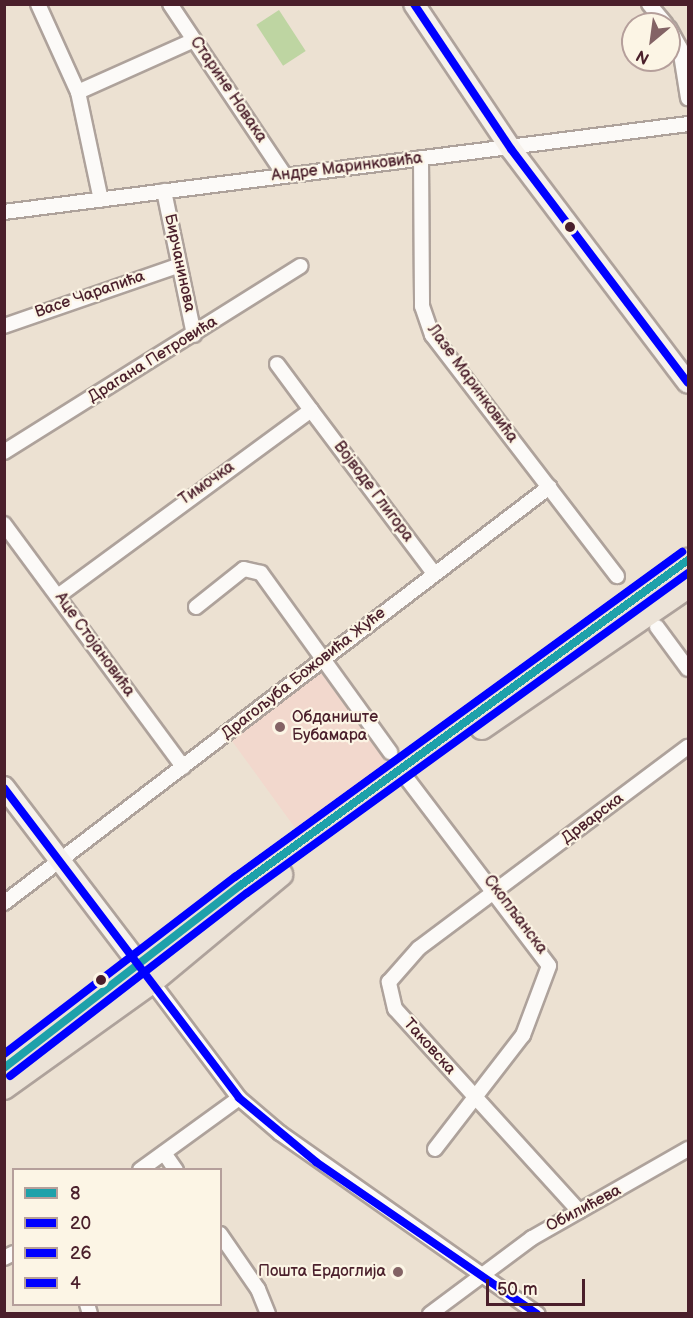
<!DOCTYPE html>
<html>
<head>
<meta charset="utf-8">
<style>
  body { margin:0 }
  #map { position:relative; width:693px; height:1318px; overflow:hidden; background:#ece1d2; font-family:"Balsamiq Sans",sans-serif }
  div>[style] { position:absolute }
  .built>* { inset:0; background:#f2d8cd; transform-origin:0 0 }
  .green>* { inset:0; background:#bed5a2; transform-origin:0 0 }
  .roads { filter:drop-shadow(2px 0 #aea29b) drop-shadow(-2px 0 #aea29b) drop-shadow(0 2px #aea29b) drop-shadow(0 -2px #aea29b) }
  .street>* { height:14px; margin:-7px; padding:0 7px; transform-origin:7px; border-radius:7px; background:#fcfaf8 }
  .secondary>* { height:20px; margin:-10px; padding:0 10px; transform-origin:10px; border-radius:10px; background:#f6f1eb }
  .primary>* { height:22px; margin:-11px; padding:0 11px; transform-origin:11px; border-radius:11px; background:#ece3d7 }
  .bus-1>* { height:8px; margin:-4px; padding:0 4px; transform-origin:4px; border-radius:4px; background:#1ea1aa }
  .bus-2>* { height:8px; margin:-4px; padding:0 4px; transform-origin:4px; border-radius:4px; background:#00f }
  .bus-3>* { height:8px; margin:-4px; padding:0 4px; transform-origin:4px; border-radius:4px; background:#00f }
  .bus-4>* { height:8px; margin:-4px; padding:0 4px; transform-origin:4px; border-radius:4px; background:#00f }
  .dots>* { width:16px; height:16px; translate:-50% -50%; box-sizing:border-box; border:3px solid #fcf5e5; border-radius:50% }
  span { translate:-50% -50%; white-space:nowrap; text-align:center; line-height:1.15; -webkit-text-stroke:4.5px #fcf5e5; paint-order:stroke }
  .street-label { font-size:16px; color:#4a1f2b }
  .poi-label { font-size:16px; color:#4a1f2b }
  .left { translate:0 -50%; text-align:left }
  .right { translate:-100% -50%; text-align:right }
  .frame { position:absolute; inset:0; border:6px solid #4a1f2b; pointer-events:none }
  .legend { position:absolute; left:12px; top:1168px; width:210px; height:138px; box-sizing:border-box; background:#fcf5e5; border:2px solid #b59f9b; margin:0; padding:8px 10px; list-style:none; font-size:18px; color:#4a1f2b }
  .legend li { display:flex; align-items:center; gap:12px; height:30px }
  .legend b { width:30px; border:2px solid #b59f9b }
  .north { position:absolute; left:621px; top:12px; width:60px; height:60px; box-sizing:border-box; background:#fcf5e5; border:2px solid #b59f9b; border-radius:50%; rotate:209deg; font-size:16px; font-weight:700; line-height:24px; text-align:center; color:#4a1f2b }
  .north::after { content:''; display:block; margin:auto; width:21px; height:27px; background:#836365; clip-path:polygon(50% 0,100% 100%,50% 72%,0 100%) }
  .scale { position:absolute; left:486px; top:1279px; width:99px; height:27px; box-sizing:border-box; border:3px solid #4a1f2b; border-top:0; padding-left:8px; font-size:18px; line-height:21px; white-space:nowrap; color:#4a1f2b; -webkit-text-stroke:4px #fcf5e5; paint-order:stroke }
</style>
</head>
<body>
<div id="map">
  <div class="built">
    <i style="left:321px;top:673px;width:120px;height:112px;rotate:54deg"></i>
  </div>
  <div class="green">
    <i style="left:279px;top:10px;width:49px;height:27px;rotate:57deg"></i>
  </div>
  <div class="roads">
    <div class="street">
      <i style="left:38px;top:4px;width:97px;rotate:65.6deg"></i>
      <i style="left:78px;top:92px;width:110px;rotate:78deg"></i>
      <i style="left:170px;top:4px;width:207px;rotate:56.2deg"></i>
      <i style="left:649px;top:4px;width:26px;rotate:50deg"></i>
      <i style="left:669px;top:28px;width:23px;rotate:61deg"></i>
      <i style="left:680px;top:48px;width:51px;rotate:80.9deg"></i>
      <i style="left:78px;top:92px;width:127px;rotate:-24.1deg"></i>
      <i style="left:421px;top:158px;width:148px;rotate:89.6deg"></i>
      <i style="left:422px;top:306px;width:31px;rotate:71deg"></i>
      <i style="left:432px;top:335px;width:304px;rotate:52.5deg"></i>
      <i style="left:164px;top:191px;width:147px;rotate:78.2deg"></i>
      <i style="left:4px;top:212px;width:690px;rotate:-7.33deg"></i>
      <i style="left:4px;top:326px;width:183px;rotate:-19.1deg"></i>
      <i style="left:311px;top:410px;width:204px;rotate:53deg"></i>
      <i style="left:4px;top:452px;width:350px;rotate:-32.1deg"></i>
      <i style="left:4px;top:524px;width:302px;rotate:53.6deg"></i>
      <i style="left:58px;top:596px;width:314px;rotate:-36.3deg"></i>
      <i style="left:311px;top:410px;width:57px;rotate:-126.5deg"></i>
      <i style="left:196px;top:607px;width:61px;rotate:-38.4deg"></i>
      <i style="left:244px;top:569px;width:17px;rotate:13deg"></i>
      <i style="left:261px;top:573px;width:221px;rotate:54.2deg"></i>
      <i style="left:657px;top:627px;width:52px;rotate:53.6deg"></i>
      <i style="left:408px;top:780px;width:233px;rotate:52.8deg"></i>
      <i style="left:549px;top:966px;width:74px;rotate:110.6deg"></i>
      <i style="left:523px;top:1035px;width:144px;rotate:127.7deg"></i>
      <i style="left:4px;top:903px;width:686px;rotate:-37.35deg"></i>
      <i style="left:152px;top:982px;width:145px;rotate:53.1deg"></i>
      <i style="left:239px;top:1098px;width:54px;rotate:40.5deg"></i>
      <i style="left:280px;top:1133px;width:315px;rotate:35.1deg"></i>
      <i style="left:164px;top:1153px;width:21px;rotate:55deg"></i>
      <i style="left:140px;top:1170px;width:122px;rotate:-36deg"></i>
      <i style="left:579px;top:1211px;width:273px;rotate:-132.3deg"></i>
      <i style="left:395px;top:1009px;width:28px;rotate:-103deg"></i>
      <i style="left:389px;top:982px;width:45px;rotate:-48.6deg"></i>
      <i style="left:419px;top:948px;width:336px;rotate:-36.8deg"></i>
      <i style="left:220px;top:1234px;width:67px;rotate:55.4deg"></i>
      <i style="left:258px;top:1289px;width:27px;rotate:68deg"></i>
      <i style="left:4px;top:1258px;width:11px;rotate:-27deg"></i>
      <i style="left:87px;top:1304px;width:10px;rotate:73deg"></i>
      <i style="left:430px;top:1314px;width:127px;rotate:-36.7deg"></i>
      <i style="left:532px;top:1238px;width:180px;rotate:-29.7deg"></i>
    </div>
    <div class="secondary">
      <i style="left:414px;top:4px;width:174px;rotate:56.2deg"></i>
      <i style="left:511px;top:149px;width:293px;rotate:52.9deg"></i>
      <i style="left:4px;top:787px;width:238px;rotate:52.7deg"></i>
    </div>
    <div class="primary">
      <i style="left:482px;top:728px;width:250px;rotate:-34.4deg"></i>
      <i style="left:4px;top:1068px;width:299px;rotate:-37.7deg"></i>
      <i style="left:241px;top:885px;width:553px;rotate:-36.02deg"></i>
      <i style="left:4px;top:1088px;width:182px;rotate:-35.6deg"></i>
      <i style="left:152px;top:982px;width:168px;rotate:-39.7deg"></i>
    </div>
  </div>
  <div class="bus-1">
    <i style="left:4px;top:1068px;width:299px;rotate:-37.7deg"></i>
    <i style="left:241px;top:885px;width:553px;rotate:-36.02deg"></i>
  </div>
  <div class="bus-2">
    <i style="left:10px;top:1076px;width:299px;rotate:-37.7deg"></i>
    <i style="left:247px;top:893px;width:545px;rotate:-35.97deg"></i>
  </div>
  <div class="bus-3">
    <i style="left:4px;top:1054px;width:291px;rotate:-37.5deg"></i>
    <i style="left:235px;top:877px;width:553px;rotate:-36.02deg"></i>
  </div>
  <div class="bus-4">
    <i style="left:414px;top:4px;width:174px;rotate:56.2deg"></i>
    <i style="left:511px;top:149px;width:293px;rotate:52.9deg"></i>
    <i style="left:4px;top:788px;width:389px;rotate:52.8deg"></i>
    <i style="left:239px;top:1098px;width:100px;rotate:39.7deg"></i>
    <i style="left:316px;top:1162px;width:268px;rotate:34.5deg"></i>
  </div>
  <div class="dots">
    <i style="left:570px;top:227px;background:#4a1f2b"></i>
    <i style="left:280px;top:727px;background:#836365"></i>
    <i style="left:101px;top:980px;background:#4a1f2b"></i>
    <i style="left:398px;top:1272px;background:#836365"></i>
  </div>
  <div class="street-label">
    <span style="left:228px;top:90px;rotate:56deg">Старине Новака</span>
    <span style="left:347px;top:168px;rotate:-7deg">Андре Маринковића</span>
    <span style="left:179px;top:263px;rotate:78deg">Бирчанинова</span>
    <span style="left:90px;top:295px;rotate:-19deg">Васе Чарапића</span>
    <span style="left:153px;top:360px;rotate:-32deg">Драгана Петровића</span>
    <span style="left:472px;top:384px;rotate:54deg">Лазе Маринковића</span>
    <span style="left:207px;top:484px;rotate:-35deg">Тимочка</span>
    <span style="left:373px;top:492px;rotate:53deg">Војводе Глигора</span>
    <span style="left:94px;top:645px;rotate:54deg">Аце Стојановића</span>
    <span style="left:304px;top:674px;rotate:-38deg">Драгољуба Божовића Жуће</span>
    <span style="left:593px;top:819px;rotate:-37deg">Дрварска</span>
    <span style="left:515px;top:915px;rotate:53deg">Скопљанска</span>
    <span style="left:429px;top:1047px;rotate:48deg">Таковска</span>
    <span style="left:584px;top:1209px;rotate:-28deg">Обилићева</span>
  </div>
  <div class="poi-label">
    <span class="left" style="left:292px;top:727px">Обданиште<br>Бубамара</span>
    <span class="right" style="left:386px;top:1272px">Пошта Ердоглија</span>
  </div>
  <div class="frame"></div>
  <ul class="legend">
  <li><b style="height:8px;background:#1ea1aa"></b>8</li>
  <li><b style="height:8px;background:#00f"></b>20</li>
  <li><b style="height:8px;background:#00f"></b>26</li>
  <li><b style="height:8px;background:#00f"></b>4</li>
  </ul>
  <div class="north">N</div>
  <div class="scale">50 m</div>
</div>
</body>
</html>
